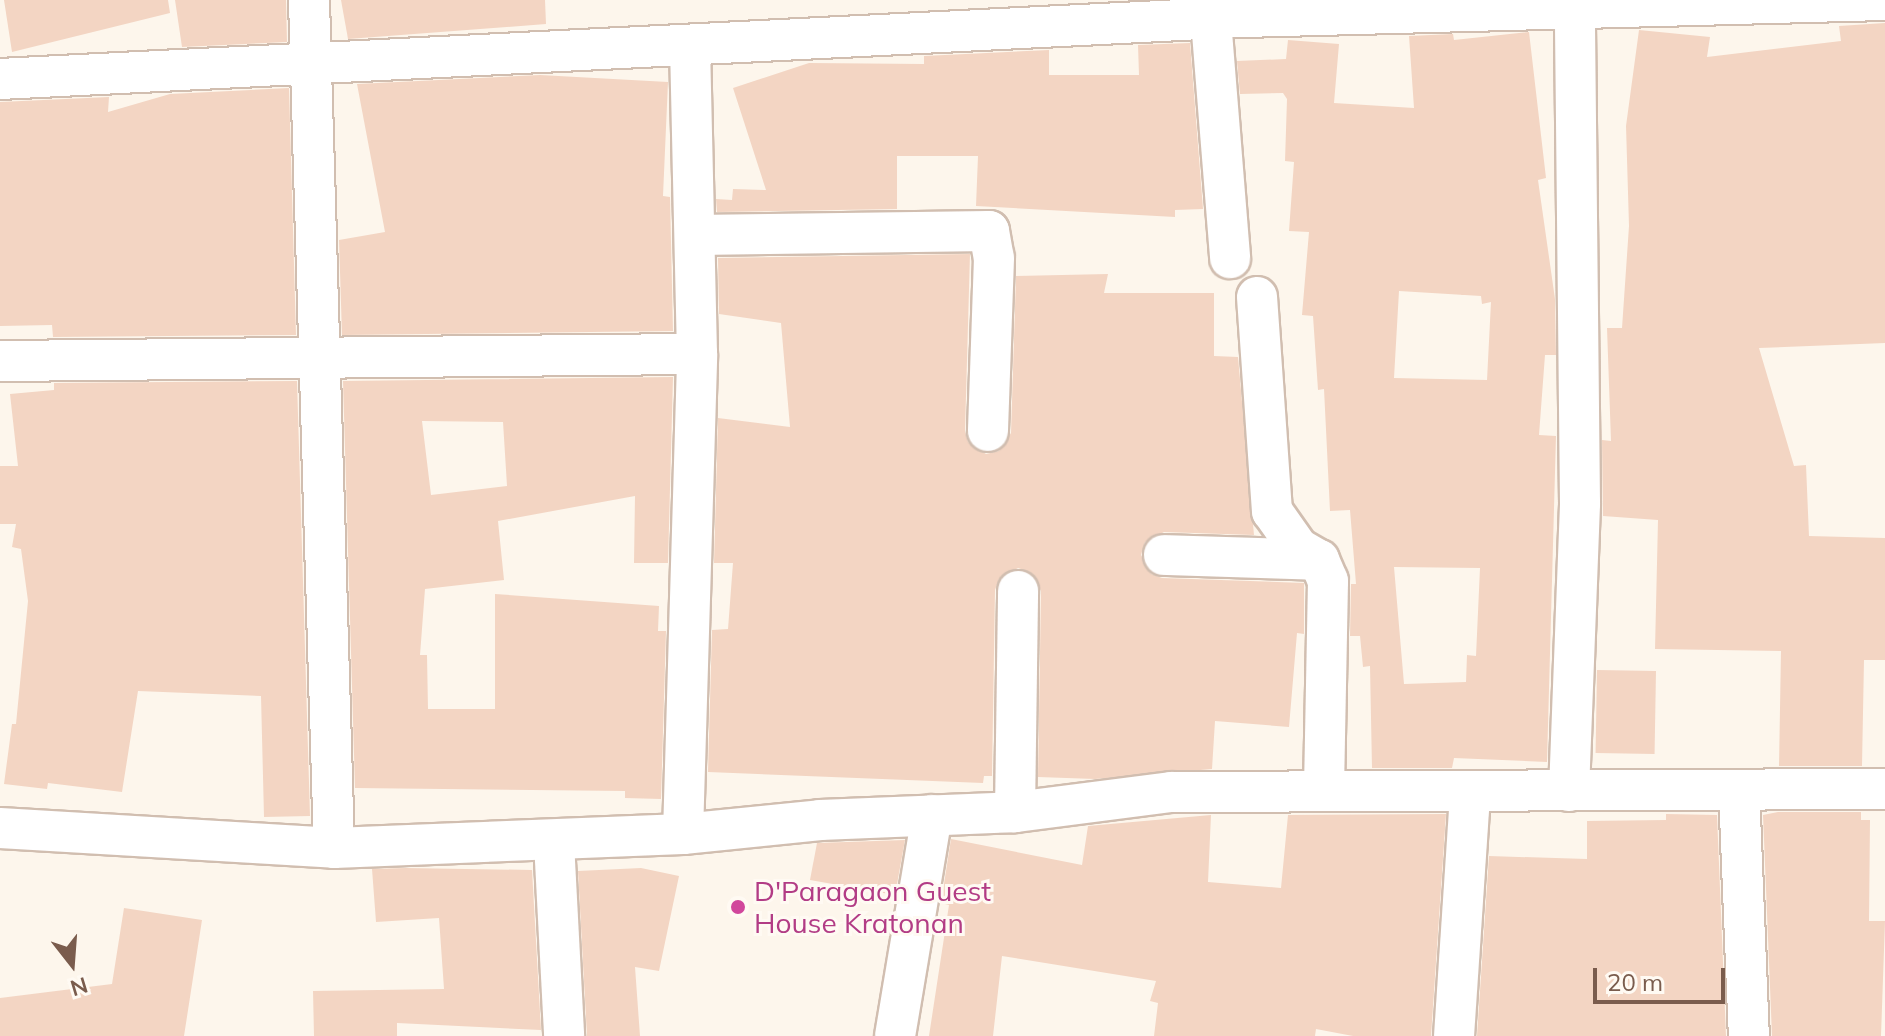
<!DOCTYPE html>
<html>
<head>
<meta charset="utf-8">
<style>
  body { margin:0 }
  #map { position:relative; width:1885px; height:1036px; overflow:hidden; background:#fdf6ec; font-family:Mulish,sans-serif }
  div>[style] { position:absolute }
  .building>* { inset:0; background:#f3d5c3; transform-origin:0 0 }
  .roads { filter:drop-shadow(2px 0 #d1beb0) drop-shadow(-2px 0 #d1beb0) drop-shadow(0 2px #d1beb0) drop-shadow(0 -2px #d1beb0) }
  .minor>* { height:40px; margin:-20px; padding:0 20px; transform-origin:20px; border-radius:20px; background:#fff }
  .dots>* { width:22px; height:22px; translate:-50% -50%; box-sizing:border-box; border:4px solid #fffaf3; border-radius:50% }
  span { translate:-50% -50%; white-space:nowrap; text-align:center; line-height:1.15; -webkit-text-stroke:6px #fffaf3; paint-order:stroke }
  .hotel-label { font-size:28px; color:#b23c85 }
  .left { translate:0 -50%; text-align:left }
  .north { position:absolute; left:32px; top:924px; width:80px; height:80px; -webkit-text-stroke:6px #fffaf3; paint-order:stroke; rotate:163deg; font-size:22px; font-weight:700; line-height:32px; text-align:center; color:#7a5c4d }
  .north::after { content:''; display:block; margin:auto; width:28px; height:36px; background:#7a5c4d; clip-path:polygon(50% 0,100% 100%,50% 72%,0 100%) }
  .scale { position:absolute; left:1593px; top:968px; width:132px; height:36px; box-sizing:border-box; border:4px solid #7a5c4d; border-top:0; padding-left:10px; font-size:24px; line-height:28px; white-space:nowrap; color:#7a5c4d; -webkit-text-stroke:6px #fffaf3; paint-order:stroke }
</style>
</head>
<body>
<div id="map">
  <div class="building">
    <i style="clip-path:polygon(4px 0,168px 0,170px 13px,12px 52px)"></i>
    <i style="clip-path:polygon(175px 0,286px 0,287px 42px,182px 47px)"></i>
    <i style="clip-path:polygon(341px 0,545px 0,546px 24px,348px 39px)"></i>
    <i style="clip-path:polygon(1885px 23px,1885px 343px,1759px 348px,1794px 466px,1806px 465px,1809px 536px,1885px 538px,1885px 660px,1864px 660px,1862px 766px,1779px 766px,1781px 651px,1655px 649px,1658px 520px,1603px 516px,1602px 440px,1611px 441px,1607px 328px,1622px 328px,1629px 226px,1626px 126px,1639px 30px,1710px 37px,1707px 57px,1841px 41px,1839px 26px)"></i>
    <i style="clip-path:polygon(evenodd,1529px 32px,1546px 178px,1538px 180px,1555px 299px,1556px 355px,1545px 355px,1539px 435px,1556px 436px,1547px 762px,1454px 758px,1452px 768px,1372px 768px,1370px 666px,1363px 667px,1360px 636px,1350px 636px,1351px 584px,1356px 584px,1350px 510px,1330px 511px,1324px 389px,1318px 390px,1313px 316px,1302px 315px,1309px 232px,1289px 231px,1294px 162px,1285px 161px,1287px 99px,1283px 93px,1240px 94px,1237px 61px,1286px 59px,1288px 40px,1339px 44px,1334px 103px,1414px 108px,1409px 36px,1453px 34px,1454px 40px,1529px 32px,1399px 291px,1481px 296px,1482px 304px,1491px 302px,1487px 380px,1394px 378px,1399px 291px,1529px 32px,1394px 567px,1480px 568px,1476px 656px,1467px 655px,1466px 682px,1404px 684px,1394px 567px)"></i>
    <i style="clip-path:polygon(1190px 43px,1203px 209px,1175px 210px,1175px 217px,976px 206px,978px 156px,897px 156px,897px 209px,717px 212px,716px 199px,732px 200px,733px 189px,766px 190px,733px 88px,809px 63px,924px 64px,924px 56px,1049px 50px,1049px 75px,1139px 75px,1138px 45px)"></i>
    <i style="clip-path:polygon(540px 75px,668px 82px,663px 196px,670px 197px,673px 331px,342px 335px,339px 240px,385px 232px,357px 84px)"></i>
    <i style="clip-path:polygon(289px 88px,296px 335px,53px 337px,52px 325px,0 326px,0 102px,109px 97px,108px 112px,170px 94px)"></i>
    <i style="clip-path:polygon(970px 254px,965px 431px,968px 442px,986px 454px,999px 451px,1011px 433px,1016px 276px,1108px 274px,1104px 293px,1214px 293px,1214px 356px,1238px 357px,1254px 535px,1164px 532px,1145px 542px,1141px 555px,1151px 574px,1162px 578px,1304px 583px,1304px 634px,1297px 633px,1289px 727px,1215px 721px,1212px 769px,1095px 779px,1038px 777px,1041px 591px,1030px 572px,1018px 568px,999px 579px,995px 590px,992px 776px,984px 776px,983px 783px,708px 772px,712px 630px,728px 629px,733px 563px,714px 563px,718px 418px,790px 427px,781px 323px,719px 314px,718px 258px)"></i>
    <i style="clip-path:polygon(evenodd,673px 377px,668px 563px,634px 563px,635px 496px,498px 521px,504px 580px,425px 589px,420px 655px,427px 655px,428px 709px,495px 709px,495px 594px,659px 606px,658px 631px,666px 631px,661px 799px,625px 798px,625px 791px,355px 788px,343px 381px,673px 377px,422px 421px,503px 422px,507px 486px,431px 495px,422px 421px)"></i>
    <i style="clip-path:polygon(297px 381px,310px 816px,264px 817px,261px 696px,138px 691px,122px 792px,48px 783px,47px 789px,4px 784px,12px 724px,16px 724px,28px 601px,21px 549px,12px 547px,16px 524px,0 524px,0 466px,18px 466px,10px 394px,54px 390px,54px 383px)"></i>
    <i style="left:1656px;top:671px;width:83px;height:59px;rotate:91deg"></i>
    <i style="clip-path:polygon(1778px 812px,1861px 812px,1861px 820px,1870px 820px,1869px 921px,1885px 921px,1881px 1036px,1772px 1036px,1763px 815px)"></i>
    <i style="clip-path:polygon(1446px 814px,1431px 1036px,1353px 1036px,1316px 1029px,1315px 1036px,1154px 1036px,1158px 1003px,1150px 1001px,1156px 981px,1002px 956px,993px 1036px,929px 1036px,949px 905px,941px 903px,951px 839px,1082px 865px,1088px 826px,1211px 815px,1208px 882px,1281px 888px,1288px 815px)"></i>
    <i style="clip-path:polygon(1666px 814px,1717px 815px,1726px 1036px,1477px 1036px,1489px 856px,1587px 859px,1587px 821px,1666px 820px)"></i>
    <i style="clip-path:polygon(905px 840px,895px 895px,810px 880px,817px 843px)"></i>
    <i style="clip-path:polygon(406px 868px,532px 870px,541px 1030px,397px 1023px,397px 1036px,314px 1036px,313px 991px,444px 989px,439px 918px,376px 922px,372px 869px)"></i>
    <i style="clip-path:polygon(641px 868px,679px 876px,659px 971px,635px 967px,640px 1036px,587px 1036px,578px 871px)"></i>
    <i style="clip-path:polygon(124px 908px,202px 920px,184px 1036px,0 1036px,0 998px,112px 984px)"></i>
  </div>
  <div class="roads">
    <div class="minor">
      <i style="left:309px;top:0;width:848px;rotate:88.31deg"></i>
      <i style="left:1211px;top:20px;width:239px;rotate:85.4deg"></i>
      <i style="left:0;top:79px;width:1245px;rotate:-2.86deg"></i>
      <i style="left:1243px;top:17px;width:642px;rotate:-1.52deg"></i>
      <i style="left:695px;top:235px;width:294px;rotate:-0.8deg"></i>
      <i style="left:989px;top:231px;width:27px;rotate:80deg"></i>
      <i style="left:994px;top:258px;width:173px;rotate:92deg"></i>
      <i style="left:1257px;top:297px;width:215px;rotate:86deg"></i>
      <i style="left:1272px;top:511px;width:45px;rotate:54.9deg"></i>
      <i style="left:1298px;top:548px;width:24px;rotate:30deg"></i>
      <i style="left:1319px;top:560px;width:23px;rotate:67deg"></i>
      <i style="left:1328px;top:581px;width:207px;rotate:91.1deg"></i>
      <i style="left:0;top:361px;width:697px;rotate:-0.58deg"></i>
      <i style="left:1164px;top:555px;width:155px;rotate:1.8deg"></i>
      <i style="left:1739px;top:790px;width:246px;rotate:87.7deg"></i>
      <i style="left:1569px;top:791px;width:288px;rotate:-87.8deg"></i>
      <i style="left:1580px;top:503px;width:493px;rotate:-90.6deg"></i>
      <i style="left:1015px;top:812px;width:221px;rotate:-89.2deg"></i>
      <i style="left:0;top:828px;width:335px;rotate:3.4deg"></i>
      <i style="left:334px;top:848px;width:349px;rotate:-2.3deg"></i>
      <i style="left:683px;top:834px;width:138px;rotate:-5.8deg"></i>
      <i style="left:820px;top:820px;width:195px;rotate:-2.3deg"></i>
      <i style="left:1015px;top:812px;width:157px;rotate:-7.3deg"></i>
      <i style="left:1171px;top:792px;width:714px;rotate:-0.24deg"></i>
      <i style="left:683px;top:834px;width:480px;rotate:-88.3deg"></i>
      <i style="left:697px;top:354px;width:306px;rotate:-91.3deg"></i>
      <i style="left:554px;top:842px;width:194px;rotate:87deg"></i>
      <i style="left:895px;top:1036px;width:224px;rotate:-80.5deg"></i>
      <i style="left:1454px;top:1036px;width:245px;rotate:-86.2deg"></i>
    </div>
  </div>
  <div class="dots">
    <i style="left:738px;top:907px;background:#d1479c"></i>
  </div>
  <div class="hotel-label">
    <span class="left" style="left:754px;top:907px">D'Paragaon Guest<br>House Kratonan</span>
  </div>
  <div class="north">N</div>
  <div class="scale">20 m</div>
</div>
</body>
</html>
